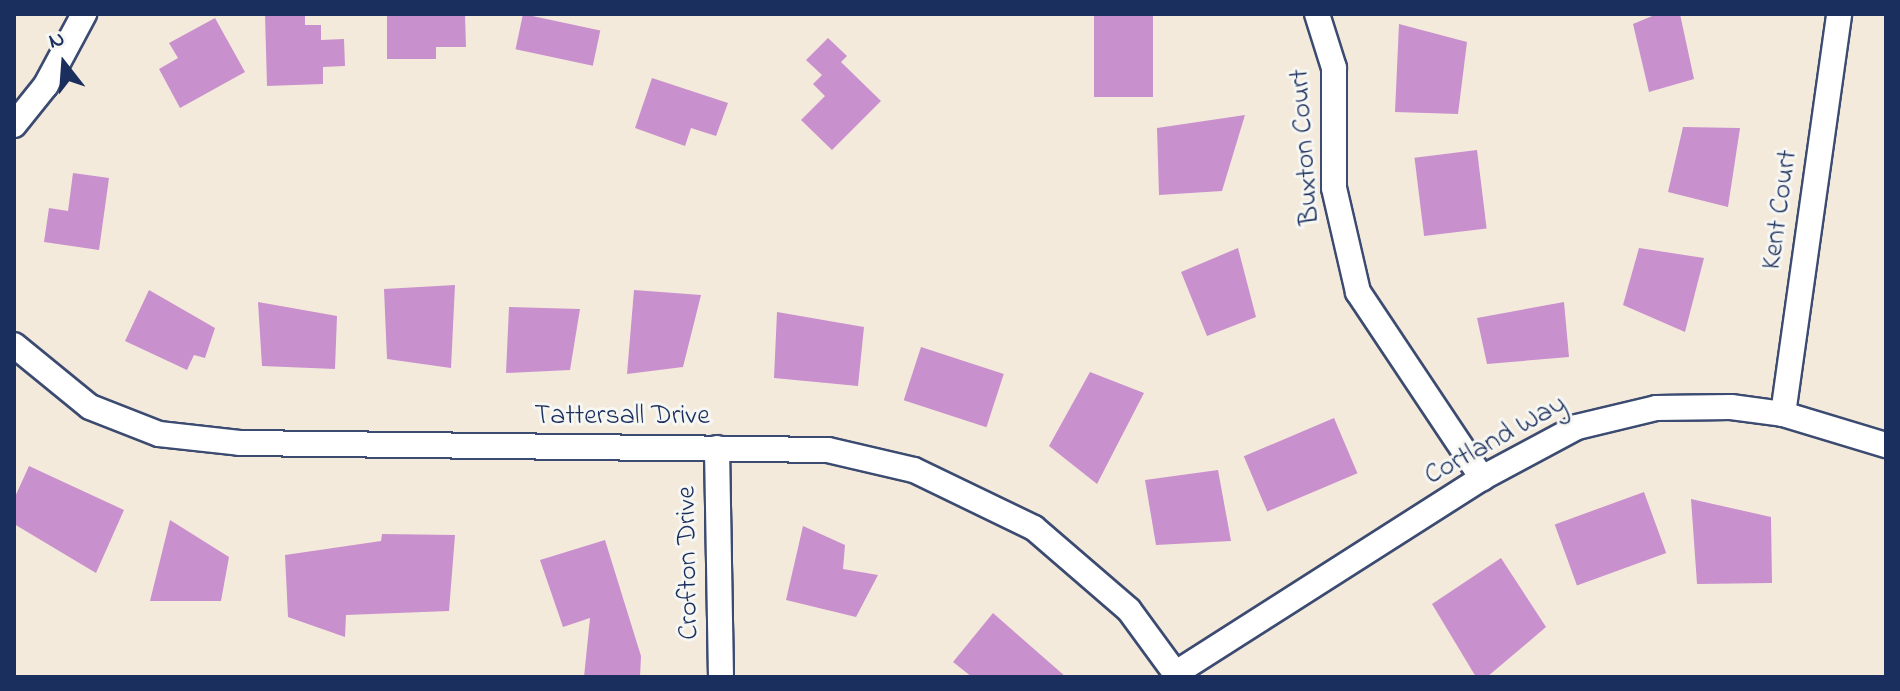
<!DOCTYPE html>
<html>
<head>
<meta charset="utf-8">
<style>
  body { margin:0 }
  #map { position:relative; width:1900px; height:691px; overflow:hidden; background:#f4eadb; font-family:"Indie Flower",sans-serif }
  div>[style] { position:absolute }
  .building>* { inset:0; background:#c990ce; transform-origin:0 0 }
  .roads { filter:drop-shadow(2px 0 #3c4b71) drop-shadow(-2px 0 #3c4b71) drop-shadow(0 2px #3c4b71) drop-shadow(0 -2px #3c4b71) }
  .street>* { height:24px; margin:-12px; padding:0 12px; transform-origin:12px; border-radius:12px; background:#fff }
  span { translate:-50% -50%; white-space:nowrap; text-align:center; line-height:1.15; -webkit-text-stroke:6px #f6f6f2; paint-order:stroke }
  .street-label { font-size:28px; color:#1b2f5e }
  .frame { position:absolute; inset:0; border:16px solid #1b2f5e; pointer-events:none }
  .north { position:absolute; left:24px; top:24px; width:80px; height:80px; -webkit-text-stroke:6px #f6f6f2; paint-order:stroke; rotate:343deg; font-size:22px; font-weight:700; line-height:32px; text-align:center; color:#1b2f5e }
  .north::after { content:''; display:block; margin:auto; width:28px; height:36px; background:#1b2f5e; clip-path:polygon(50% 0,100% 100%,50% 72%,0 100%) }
</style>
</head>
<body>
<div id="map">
  <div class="building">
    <i style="clip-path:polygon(265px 14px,305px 14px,305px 25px,321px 25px,321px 40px,344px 39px,345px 66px,323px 67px,323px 84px,267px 86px)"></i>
    <i style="clip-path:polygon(387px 14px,465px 14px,466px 47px,436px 47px,436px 59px,387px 59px)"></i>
    <i style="left:523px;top:14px;width:79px;height:36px;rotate:12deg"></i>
    <i style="left:1094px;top:14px;width:59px;height:83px"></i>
    <i style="clip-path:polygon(1657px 14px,1680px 14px,1694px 79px,1649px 92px,1633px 24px)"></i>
    <i style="clip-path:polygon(215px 18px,245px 72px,180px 108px,159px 69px,178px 58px,169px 43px)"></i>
    <i style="clip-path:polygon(1399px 24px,1467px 42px,1458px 114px,1395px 112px)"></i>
    <i style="clip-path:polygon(828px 38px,847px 56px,841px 62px,881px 101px,832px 150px,801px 120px,825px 96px,813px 84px,822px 75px,806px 60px)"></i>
    <i style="clip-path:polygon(652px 78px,728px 103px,716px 136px,691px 128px,685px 146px,635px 128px)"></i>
    <i style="clip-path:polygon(1245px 115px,1222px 191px,1159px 195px,1157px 128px)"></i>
    <i style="clip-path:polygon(1683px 127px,1740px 128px,1728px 207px,1668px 192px)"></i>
    <i style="left:1477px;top:150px;width:79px;height:63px;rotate:83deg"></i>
    <i style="clip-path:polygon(73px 173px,109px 178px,99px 250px,44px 242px,49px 208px,68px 211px)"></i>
    <i style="clip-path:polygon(1238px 248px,1256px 317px,1207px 336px,1181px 272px)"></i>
    <i style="clip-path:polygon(1639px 248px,1704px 258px,1685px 332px,1623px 305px)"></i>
    <i style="clip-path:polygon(455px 285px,451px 368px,387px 359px,384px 289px)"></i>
    <i style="clip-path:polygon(149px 290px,215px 328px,205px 358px,194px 355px,187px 370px,125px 341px)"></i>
    <i style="clip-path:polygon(634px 290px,701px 295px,683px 367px,627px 374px)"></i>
    <i style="clip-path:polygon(258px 302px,337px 316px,335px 369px,262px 366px)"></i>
    <i style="clip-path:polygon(1564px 302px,1569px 357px,1487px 364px,1477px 318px)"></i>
    <i style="clip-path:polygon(509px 307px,580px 309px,570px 370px,506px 373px)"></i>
    <i style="clip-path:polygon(777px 312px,864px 327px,858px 386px,774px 378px)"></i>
    <i style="left:921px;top:347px;width:87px;height:56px;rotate:18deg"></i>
    <i style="clip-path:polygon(1090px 372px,1144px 393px,1097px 484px,1049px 446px)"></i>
    <i style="left:1334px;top:418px;width:60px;height:98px;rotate:67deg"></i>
    <i style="clip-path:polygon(29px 466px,124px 510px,96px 573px,14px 524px,14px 499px)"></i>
    <i style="clip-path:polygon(1218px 470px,1231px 541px,1156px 545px,1145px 480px)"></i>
    <i style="left:1644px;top:492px;width:65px;height:95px;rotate:70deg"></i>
    <i style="clip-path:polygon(1691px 499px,1771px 517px,1772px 583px,1697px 584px)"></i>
    <i style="clip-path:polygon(170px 520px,229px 557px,221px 601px,150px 601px)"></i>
    <i style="clip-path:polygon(803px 526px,845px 545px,843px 569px,878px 575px,856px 617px,786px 600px)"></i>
    <i style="clip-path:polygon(382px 534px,455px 535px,449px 611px,346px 615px,345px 637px,288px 617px,285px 555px,381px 541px)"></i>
    <i style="clip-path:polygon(605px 540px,641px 656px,640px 677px,584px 677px,590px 618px,563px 627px,540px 560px)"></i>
    <i style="clip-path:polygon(1501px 558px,1546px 627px,1487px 677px,1476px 677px,1432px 604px)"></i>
    <i style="clip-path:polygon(993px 613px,1066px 677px,972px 677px,953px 662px)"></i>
  </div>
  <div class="roads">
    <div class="street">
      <i style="left:1317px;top:14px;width:57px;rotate:72.5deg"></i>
      <i style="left:1334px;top:68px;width:120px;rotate:90deg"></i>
      <i style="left:1334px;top:188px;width:107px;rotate:77deg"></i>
      <i style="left:1358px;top:292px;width:224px;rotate:56.3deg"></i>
      <i style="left:14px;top:125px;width:51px;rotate:-51.3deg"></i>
      <i style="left:46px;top:85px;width:81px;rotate:-61.8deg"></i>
      <i style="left:14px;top:345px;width:98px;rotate:39.2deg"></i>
      <i style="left:90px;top:407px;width:74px;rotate:21.4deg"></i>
      <i style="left:159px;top:434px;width:81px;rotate:6.3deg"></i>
      <i style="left:240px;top:443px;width:588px;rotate:0.68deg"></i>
      <i style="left:828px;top:450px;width:88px;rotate:13.1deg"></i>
      <i style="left:914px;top:470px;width:133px;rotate:25.8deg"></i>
      <i style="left:1034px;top:528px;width:125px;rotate:40.8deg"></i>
      <i style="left:1129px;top:610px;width:83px;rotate:53.8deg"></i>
      <i style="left:1783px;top:414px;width:404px;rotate:-82deg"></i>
      <i style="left:717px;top:448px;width:229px;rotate:89deg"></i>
      <i style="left:1176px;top:673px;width:363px;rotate:-32.5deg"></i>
      <i style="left:1482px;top:478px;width:108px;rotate:-28.2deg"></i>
      <i style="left:1577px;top:427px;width:81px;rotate:-13.5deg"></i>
      <i style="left:1656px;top:408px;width:75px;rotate:-0.8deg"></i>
      <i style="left:1731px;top:407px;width:52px;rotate:7.7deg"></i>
      <i style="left:1783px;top:414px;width:108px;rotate:16.8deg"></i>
    </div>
  </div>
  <div class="street-label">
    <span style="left:1306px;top:147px;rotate:-94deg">Buxton Court</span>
    <span style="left:1781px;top:210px;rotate:-82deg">Kent Court</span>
    <span style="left:622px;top:417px">Tattersall Drive</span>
    <span style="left:1496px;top:441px;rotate:-29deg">Cortland Way</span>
    <span style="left:689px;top:563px;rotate:-91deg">Crofton Drive</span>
  </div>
  <div class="frame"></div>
  <div class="north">N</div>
</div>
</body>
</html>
